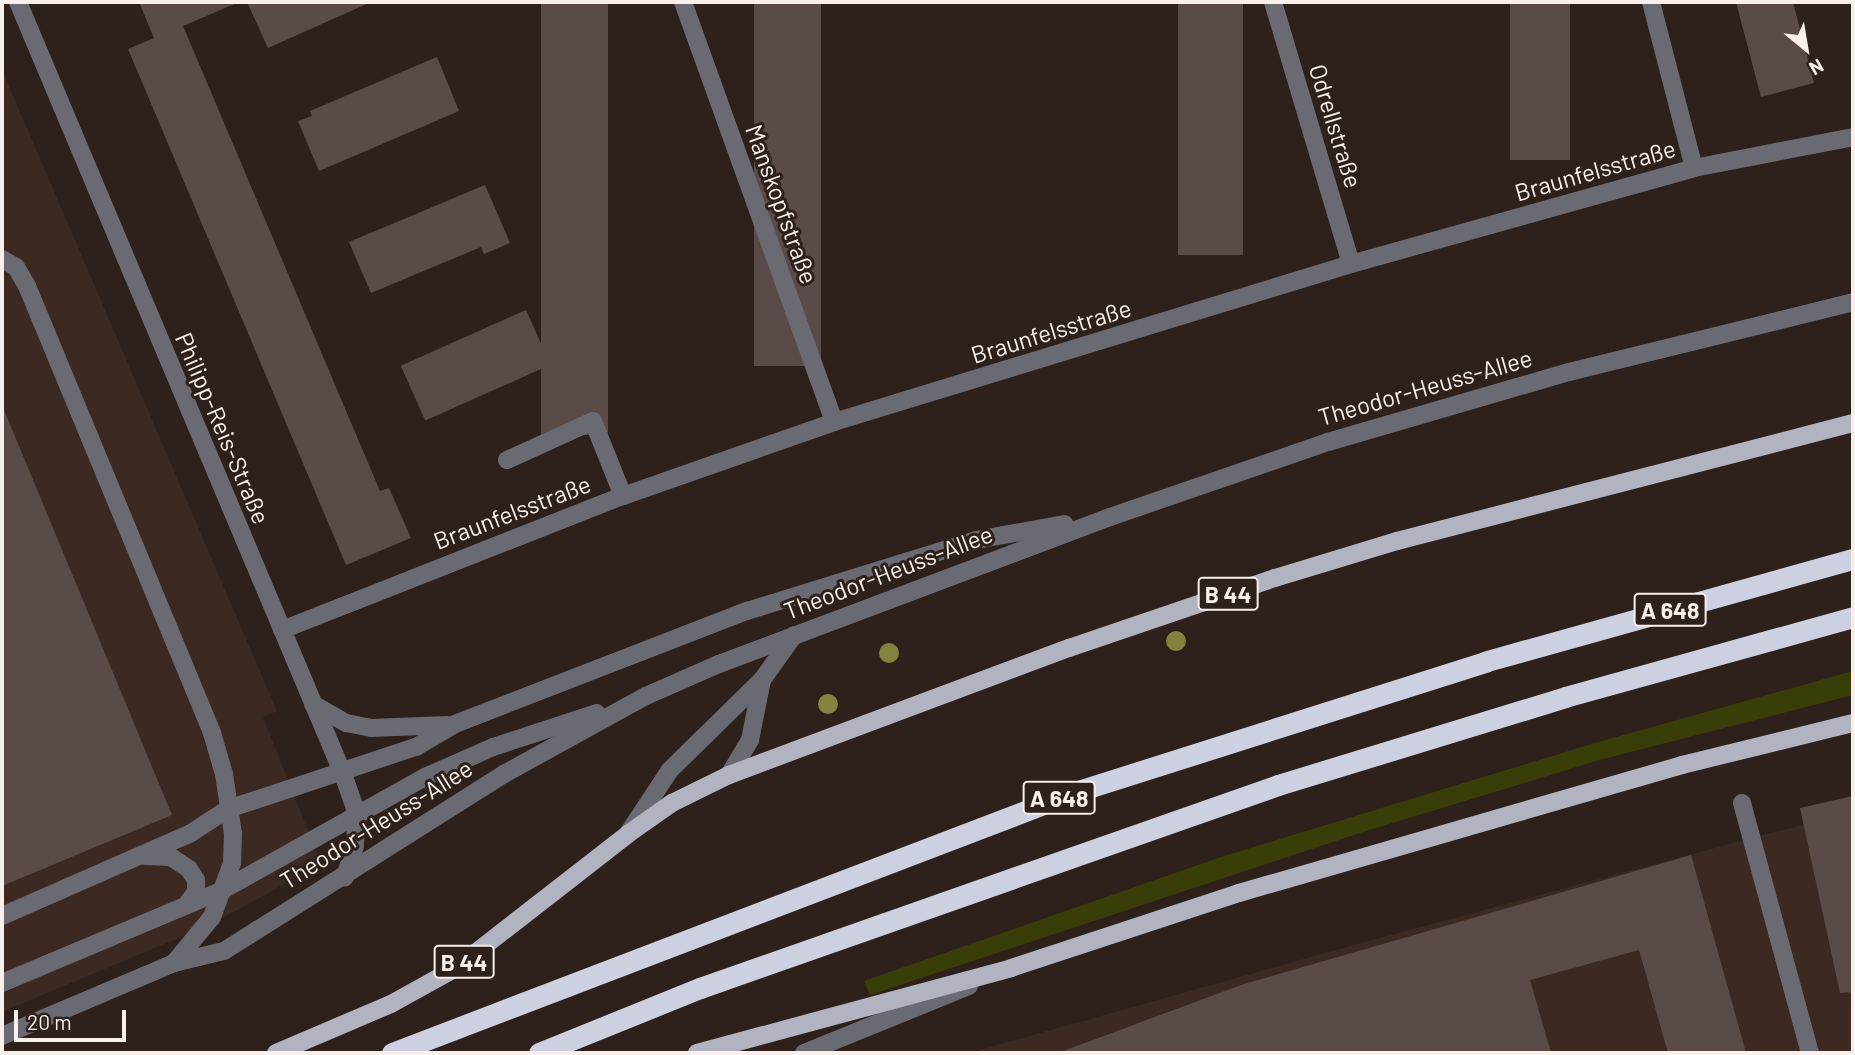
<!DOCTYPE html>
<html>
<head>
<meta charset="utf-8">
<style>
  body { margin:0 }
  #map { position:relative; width:1855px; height:1055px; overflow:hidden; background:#2e211b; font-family:Barlow,sans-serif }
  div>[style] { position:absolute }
  .built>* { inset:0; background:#3c2921 }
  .green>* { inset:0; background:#393e09 }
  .building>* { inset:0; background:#5b4b48; transform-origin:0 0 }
  .minor>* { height:18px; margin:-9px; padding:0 9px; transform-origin:9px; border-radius:9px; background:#6a6b72 }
  .major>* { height:18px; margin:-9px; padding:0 9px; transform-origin:9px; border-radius:9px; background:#b1b3c0 }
  .highway>* { height:21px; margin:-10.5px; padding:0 10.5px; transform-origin:10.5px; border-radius:10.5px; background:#cdd0e0 }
  .trees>* { width:20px; height:20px; margin:-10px; border-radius:50%; background:#82833e }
  span { translate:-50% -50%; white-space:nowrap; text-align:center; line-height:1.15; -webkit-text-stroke:6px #2e211b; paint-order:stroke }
  .shield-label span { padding:2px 5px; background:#2e211b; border:2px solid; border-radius:5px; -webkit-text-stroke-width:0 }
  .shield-label { font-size:23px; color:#f9f0ec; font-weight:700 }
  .street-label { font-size:24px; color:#f9f0ec }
  .frame { position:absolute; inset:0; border:4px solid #f9f0ec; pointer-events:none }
  .north { position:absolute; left:1771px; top:14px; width:70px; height:70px; -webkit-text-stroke:5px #2e211b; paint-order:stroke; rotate:150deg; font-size:19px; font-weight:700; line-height:28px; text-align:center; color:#f9f0ec }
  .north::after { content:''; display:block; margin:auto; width:24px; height:32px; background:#f9f0ec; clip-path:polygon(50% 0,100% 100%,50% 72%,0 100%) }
  .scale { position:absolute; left:14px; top:1010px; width:112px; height:32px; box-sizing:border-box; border:4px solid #f9f0ec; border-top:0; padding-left:9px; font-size:21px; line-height:24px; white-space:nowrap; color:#f9f0ec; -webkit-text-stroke:5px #2e211b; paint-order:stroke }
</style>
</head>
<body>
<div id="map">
  <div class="built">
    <i style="clip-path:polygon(2px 70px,277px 711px,263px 717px,321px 864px,212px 924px,2px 1012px)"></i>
    <i style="clip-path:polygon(1853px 811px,1853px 1053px,969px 1053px,1350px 946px)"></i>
  </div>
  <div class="green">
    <i style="clip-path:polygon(1853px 671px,1853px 695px,1603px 759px,1366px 831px,870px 995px,864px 981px,1224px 856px,1595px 743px)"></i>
  </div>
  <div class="building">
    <i style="clip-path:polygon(139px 2px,239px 2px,183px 26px,380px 491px,389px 488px,411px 538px,346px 565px,128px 49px,154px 38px)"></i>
    <i style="clip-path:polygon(247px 2px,371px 2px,268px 48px)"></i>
    <i style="left:541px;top:2px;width:67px;height:433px"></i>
    <i style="left:754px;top:2px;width:67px;height:364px"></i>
    <i style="left:1178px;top:2px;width:65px;height:253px"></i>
    <i style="left:1510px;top:2px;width:60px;height:158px"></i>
    <i style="clip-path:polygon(1736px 2px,1793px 2px,1814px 83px,1761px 97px)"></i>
    <i style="clip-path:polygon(437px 57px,459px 111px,319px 171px,298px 121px,312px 116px,310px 111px)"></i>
    <i style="clip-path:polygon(485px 185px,510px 243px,484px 254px,481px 247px,371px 293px,349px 242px)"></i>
    <i style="left:526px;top:310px;width:60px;height:137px;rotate:66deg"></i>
    <i style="clip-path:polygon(2px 405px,172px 815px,2px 886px)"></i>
    <i style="clip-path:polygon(1853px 796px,1853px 992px,1840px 993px,1800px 808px)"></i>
    <i style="clip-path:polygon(1691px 855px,1746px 1053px,1668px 1053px,1639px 950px,1530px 980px,1551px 1053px,1058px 1053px,1241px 985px)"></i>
  </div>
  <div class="minor">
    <i style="left:18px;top:2px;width:838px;rotate:67.17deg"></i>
    <i style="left:343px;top:774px;width:42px;rotate:70.7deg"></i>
    <i style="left:357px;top:814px;width:32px;rotate:94deg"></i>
    <i style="left:355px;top:846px;width:33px;rotate:108deg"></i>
    <i style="left:683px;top:2px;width:446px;rotate:70.2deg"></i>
    <i style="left:1273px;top:2px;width:273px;rotate:73.4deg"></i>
    <i style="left:1651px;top:2px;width:171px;rotate:75.5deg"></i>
    <i style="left:2px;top:259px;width:16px;rotate:30deg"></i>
    <i style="left:16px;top:267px;width:22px;rotate:60deg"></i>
    <i style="left:27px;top:286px;width:484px;rotate:67.5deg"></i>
    <i style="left:212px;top:733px;width:43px;rotate:73.7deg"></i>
    <i style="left:224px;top:774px;width:61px;rotate:81.5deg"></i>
    <i style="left:233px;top:834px;width:29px;rotate:92deg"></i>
    <i style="left:232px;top:863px;width:58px;rotate:110.3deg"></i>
    <i style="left:212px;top:917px;width:60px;rotate:129.6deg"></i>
    <i style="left:507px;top:460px;width:94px;rotate:-24.4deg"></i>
    <i style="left:593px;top:421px;width:81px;rotate:68.2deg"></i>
    <i style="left:282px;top:630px;width:366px;rotate:-21.5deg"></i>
    <i style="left:623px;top:496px;width:224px;rotate:-19.3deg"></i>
    <i style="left:834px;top:422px;width:541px;rotate:-16.99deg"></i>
    <i style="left:1351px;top:264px;width:356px;rotate:-15.6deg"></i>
    <i style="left:1694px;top:168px;width:162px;rotate:-11deg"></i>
    <i style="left:313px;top:704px;width:38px;rotate:30deg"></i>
    <i style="left:346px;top:723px;width:25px;rotate:11deg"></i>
    <i style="left:371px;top:728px;width:76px;rotate:-2.3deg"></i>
    <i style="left:729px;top:775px;width:41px;rotate:-59deg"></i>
    <i style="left:750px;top:740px;width:61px;rotate:-78.7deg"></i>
    <i style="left:1742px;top:803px;width:259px;rotate:74.8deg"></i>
    <i style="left:629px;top:832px;width:74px;rotate:-56.5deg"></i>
    <i style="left:670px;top:770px;width:129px;rotate:-44.4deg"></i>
    <i style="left:762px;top:680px;width:55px;rotate:-54.6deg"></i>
    <i style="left:145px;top:856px;width:26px;rotate:2deg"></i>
    <i style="left:171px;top:857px;width:22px;rotate:34deg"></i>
    <i style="left:189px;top:869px;width:13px;rotate:58deg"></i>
    <i style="left:196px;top:880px;width:12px;rotate:90deg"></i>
    <i style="left:196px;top:892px;width:15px;rotate:127deg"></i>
    <i style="left:2px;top:916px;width:206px;rotate:-23.7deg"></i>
    <i style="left:191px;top:833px;width:44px;rotate:-33deg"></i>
    <i style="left:228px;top:809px;width:198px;rotate:-18.3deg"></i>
    <i style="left:416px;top:747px;width:45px;rotate:-30.5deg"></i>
    <i style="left:455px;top:724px;width:313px;rotate:-21.2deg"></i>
    <i style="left:747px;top:611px;width:240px;rotate:-17.2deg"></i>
    <i style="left:976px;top:540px;width:90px;rotate:-10.2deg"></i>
    <i style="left:2px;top:983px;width:238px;rotate:-22.8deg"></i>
    <i style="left:221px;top:891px;width:234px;rotate:-29.2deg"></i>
    <i style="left:425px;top:777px;width:74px;rotate:-23.8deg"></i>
    <i style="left:493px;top:747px;width:109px;rotate:-18.1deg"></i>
    <i style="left:2px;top:1036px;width:187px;rotate:-23deg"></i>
    <i style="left:174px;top:963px;width:51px;rotate:-13.5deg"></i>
    <i style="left:224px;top:951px;width:331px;rotate:-32.3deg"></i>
    <i style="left:504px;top:774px;width:162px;rotate:-28.8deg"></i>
    <i style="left:646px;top:696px;width:80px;rotate:-23.7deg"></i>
    <i style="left:719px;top:664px;width:418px;rotate:-20.6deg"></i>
    <i style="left:1110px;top:517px;width:231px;rotate:-19deg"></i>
    <i style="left:1328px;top:442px;width:251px;rotate:-16.2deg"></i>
    <i style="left:1569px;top:372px;width:292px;rotate:-13.8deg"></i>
    <i style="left:804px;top:1053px;width:178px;rotate:-22.1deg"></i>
  </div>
  <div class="major">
    <i style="left:276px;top:1053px;width:125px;rotate:-23.1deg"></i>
    <i style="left:391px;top:1004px;width:74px;rotate:-29deg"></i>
    <i style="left:456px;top:968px;width:218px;rotate:-37.9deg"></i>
    <i style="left:628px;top:834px;width:54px;rotate:-35.2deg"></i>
    <i style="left:672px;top:803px;width:64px;rotate:-26.2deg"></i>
    <i style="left:729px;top:775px;width:363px;rotate:-20.5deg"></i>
    <i style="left:1069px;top:648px;width:218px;rotate:-18.8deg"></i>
    <i style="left:1275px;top:578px;width:127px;rotate:-16.9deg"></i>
    <i style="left:1397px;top:541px;width:471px;rotate:-14.5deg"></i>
    <i style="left:697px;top:1053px;width:325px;rotate:-15.1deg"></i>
    <i style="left:1011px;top:968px;width:240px;rotate:-18.2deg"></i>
    <i style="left:1239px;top:893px;width:461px;rotate:-16.1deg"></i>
    <i style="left:1682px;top:765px;width:176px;rotate:-13.8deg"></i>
  </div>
  <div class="highway">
    <i style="left:392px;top:1053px;width:728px;rotate:-20.92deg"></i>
    <i style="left:1072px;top:793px;width:435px;rotate:-17.6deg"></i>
    <i style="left:1487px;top:661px;width:380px;rotate:-15.6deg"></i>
    <i style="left:539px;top:1053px;width:174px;rotate:-22deg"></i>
    <i style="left:700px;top:988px;width:613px;rotate:-19.35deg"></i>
    <i style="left:1278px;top:785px;width:300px;rotate:-17deg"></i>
    <i style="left:1565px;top:697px;width:299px;rotate:-15.5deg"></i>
  </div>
  <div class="trees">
    <i style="left:1176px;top:641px"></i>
    <i style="left:889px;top:653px"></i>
    <i style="left:828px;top:704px"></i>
  </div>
  <div class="shield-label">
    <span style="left:1228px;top:594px">B 44</span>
    <span style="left:1670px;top:610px">A 648</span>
    <span style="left:1059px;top:798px">A 648</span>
    <span style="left:464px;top:962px">B 44</span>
  </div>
  <div class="street-label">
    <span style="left:1336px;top:126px;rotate:73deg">Odrellstraße</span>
    <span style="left:1595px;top:170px;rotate:-16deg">Braunfelsstraße</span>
    <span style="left:782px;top:204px;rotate:70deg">Manskopfstraße</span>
    <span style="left:1051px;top:331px;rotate:-17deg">Braunfelsstraße</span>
    <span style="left:1425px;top:387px;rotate:-16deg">Theodor-Heuss-Allee</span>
    <span style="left:223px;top:428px;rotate:67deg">Philipp-Reis-Straße</span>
    <span style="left:512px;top:512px;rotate:-21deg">Braunfelsstraße</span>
    <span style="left:888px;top:572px;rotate:-21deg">Theodor-Heuss-Allee</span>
    <span style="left:376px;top:824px;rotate:-32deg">Theodor-Heuss-Allee</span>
  </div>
  <div class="frame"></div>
  <div class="north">N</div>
  <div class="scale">20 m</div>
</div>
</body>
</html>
